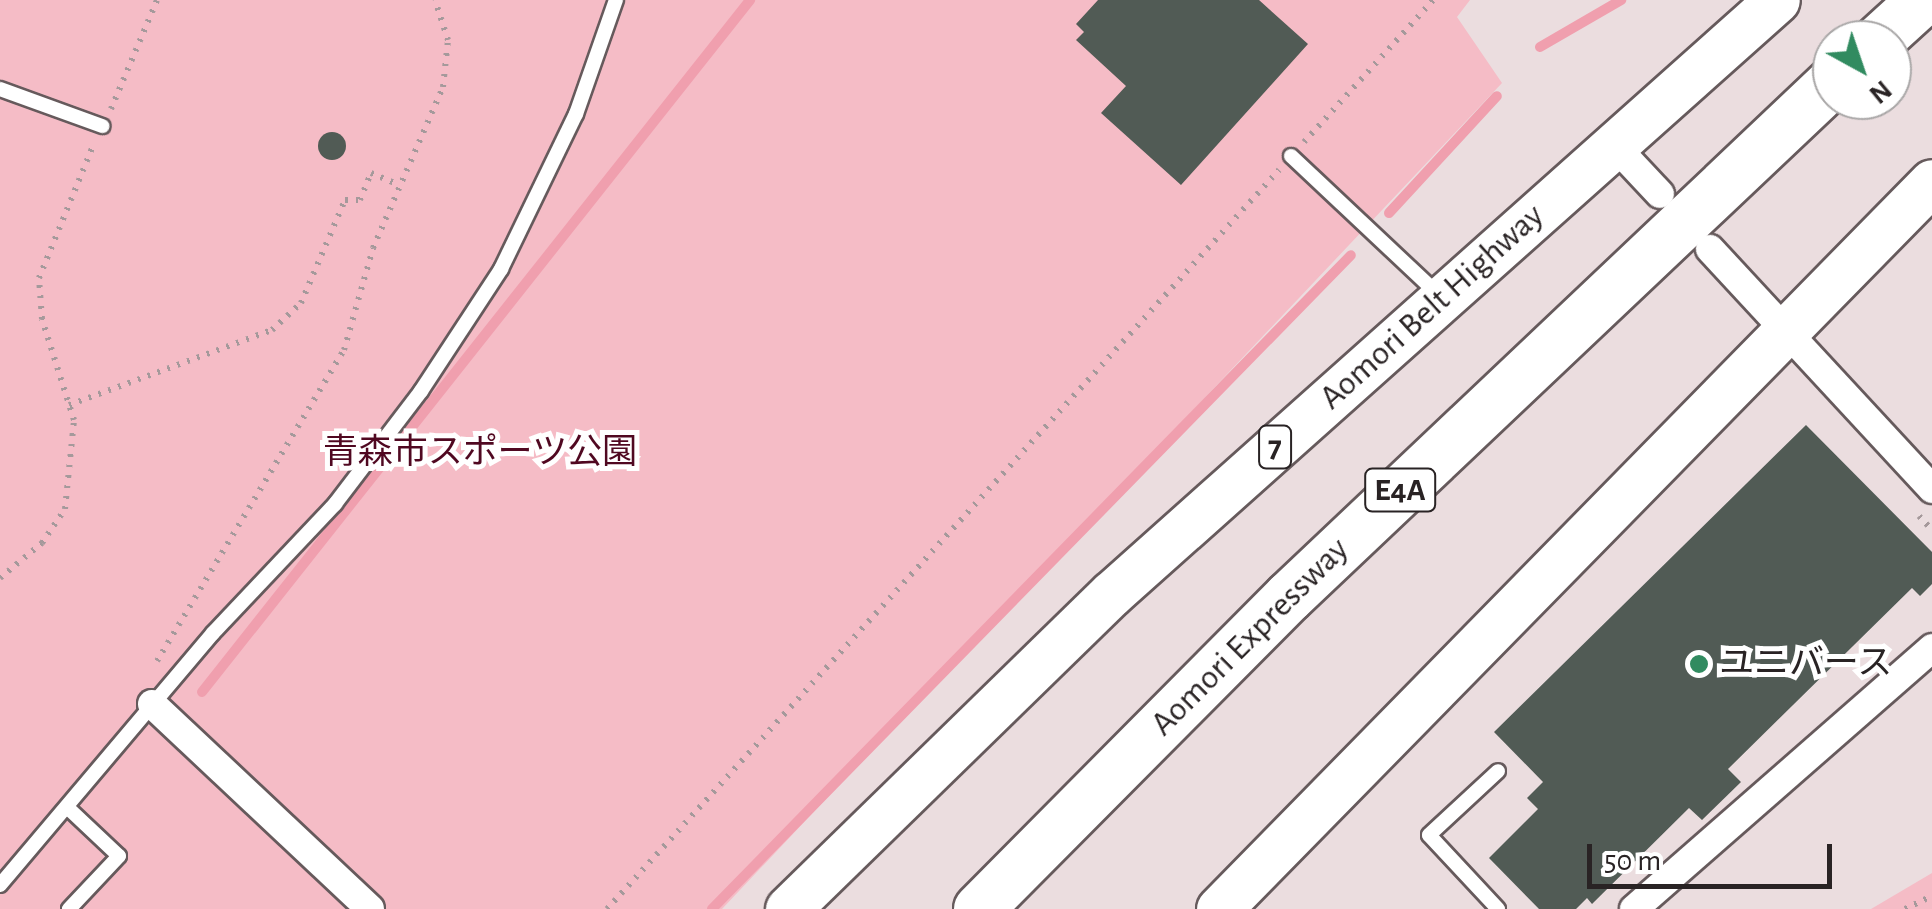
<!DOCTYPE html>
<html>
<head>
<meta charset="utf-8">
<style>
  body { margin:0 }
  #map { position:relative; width:1932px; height:909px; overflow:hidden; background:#ebdddf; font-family:"Alegreya Sans","Noto Sans JP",sans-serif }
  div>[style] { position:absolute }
  .green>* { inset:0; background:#f5bcc6 }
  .stream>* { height:10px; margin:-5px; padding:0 5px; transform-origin:5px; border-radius:5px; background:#f09fae }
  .building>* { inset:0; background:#515b55 }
  .round { border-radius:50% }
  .path>* { height:6px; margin-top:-3px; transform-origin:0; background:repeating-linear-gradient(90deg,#a5999b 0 2.5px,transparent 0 10.5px) }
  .roads { filter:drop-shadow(2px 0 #665a5c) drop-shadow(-2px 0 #665a5c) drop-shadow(0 2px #665a5c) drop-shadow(0 -2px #665a5c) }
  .service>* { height:14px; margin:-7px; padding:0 7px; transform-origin:7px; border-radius:7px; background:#fff }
  .minor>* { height:28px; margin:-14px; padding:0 14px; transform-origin:14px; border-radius:14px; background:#fff }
  .trunk>* { height:45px; margin:-22.5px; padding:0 22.5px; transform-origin:22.5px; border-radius:22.5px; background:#fff }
  .motorway>* { height:50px; margin:-25px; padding:0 25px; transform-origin:25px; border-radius:25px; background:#fff }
  .dots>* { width:28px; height:28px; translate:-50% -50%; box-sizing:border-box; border:5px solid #fff; border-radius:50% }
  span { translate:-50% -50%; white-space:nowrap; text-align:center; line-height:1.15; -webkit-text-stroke:10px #fff; paint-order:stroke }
  .shield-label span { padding:2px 8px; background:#fff; border:2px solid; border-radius:8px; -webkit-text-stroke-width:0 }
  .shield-label { font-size:32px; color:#292324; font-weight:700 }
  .street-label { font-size:35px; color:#292324 }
  .park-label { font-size:35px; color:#500821 }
  .poi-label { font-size:35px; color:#292324 }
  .left { translate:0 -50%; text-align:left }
  .north { position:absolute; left:1812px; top:20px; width:100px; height:100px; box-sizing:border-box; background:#fff; border:2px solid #a9a7a7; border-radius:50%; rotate:140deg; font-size:28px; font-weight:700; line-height:40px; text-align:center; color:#292324 }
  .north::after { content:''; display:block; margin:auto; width:35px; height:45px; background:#318b60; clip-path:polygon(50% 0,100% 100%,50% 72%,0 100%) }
  .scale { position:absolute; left:1587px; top:844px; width:245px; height:45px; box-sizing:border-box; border:5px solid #292324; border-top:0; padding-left:12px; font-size:30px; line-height:35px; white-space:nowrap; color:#292324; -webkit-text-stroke:8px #fff; paint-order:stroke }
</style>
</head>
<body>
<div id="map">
  <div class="green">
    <i style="clip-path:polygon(0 0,1470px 0,1457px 17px,1502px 83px,722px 909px,0 909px)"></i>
    <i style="clip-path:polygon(1932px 873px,1932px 909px,1871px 909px)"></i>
  </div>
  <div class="stream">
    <i style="left:1540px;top:47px;width:94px;rotate:-30.1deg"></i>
    <i style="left:1389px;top:213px;width:159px;rotate:-47.3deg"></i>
    <i style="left:202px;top:692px;width:883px;rotate:-51.62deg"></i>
    <i style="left:712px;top:909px;width:914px;rotate:-45.66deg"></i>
  </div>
  <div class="building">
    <i style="clip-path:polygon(1098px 0,1259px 0,1308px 44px,1181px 185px,1101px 113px,1126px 86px,1076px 40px,1084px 32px,1076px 24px)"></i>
    <i class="round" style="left:318px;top:132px;width:28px;height:28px"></i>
    <i style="clip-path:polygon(1806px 425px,1932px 552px,1932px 584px,1920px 596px,1912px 588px,1728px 769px,1741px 782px,1702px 820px,1689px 808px,1592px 904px,1587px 898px,1576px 909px,1539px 909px,1489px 858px,1538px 809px,1527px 798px,1543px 782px,1494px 732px)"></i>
  </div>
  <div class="path">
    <i style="left:111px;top:109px;width:118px;rotate:-67.1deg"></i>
    <i style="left:1304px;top:142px;width:192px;rotate:-47.7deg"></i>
    <i style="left:69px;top:405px;width:216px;rotate:-20.3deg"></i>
    <i style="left:272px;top:330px;width:40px;rotate:-43deg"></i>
    <i style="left:301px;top:303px;width:112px;rotate:-66.9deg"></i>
    <i style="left:345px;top:200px;width:15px"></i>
    <i style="left:360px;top:200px;width:29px;rotate:-68deg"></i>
    <i style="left:371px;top:173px;width:30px;rotate:23deg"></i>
    <i style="left:1919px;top:516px;width:19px;rotate:47deg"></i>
    <i style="left:0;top:578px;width:55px;rotate:-39.8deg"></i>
    <i style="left:42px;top:543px;width:41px;rotate:-55.9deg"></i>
    <i style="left:65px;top:509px;width:89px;rotate:-84.2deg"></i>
    <i style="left:74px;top:420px;width:106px;rotate:-107.6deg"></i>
    <i style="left:42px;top:319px;width:41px;rotate:-94.2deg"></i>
    <i style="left:39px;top:278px;width:146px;rotate:-67.8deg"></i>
    <i style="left:157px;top:661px;width:363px;rotate:-59deg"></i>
    <i style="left:344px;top:350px;width:106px;rotate:-74.1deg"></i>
    <i style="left:373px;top:248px;width:176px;rotate:-66.5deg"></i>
    <i style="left:443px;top:87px;width:47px;rotate:-83.9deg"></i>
    <i style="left:448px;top:40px;width:42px;rotate:-108deg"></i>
    <i style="left:607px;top:909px;width:999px;rotate:-47.72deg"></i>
    <i style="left:1905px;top:909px;width:30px;rotate:-26deg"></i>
  </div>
  <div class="roads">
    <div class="service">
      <i style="left:0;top:89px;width:109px;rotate:19.9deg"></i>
      <i style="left:1291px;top:156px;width:202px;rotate:43.2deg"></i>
      <i style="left:68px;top:808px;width:70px;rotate:43.3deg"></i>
      <i style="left:119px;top:856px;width:73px;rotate:133.3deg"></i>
      <i style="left:0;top:885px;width:330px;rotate:-49.8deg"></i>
      <i style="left:213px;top:633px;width:178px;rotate:-46.6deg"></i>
      <i style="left:335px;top:504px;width:142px;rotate:-52.7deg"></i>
      <i style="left:421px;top:391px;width:146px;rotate:-56.7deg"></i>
      <i style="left:501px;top:269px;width:172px;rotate:-64.2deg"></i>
      <i style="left:576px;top:114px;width:121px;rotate:-70.7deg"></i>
      <i style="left:1498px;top:909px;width:101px;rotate:-133deg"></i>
      <i style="left:1429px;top:835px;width:94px;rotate:-42.8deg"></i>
    </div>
    <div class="minor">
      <i style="left:1614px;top:145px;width:67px;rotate:46.8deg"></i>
      <i style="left:1710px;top:249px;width:327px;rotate:47.2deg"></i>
      <i style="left:152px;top:704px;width:299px;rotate:43.2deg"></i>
      <i style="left:1634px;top:909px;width:396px;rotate:-41.2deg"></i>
    </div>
    <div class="trunk">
      <i style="left:788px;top:909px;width:451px;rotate:-44.3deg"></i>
      <i style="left:1111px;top:594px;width:892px;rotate:-41.73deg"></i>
      <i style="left:1219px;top:909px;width:1018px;rotate:-45.56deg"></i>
    </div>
    <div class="motorway">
      <i style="left:1879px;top:40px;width:59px;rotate:-42.3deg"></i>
      <i style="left:979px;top:909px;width:440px;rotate:-45.2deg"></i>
      <i style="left:1289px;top:597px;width:748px;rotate:-43.43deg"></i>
    </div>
  </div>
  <div class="dots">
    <i style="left:1699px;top:664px;background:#318b60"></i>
  </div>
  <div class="shield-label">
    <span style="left:1275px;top:447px">7</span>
    <span style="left:1400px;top:490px">E4A</span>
  </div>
  <div class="street-label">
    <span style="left:1432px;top:307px;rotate:-42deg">Aomori Belt Highway</span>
    <span style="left:1250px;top:637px;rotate:-45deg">Aomori Expressway</span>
  </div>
  <div class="park-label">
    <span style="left:480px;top:453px">青森市スポーツ公園</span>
  </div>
  <div class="poi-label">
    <span class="left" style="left:1719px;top:664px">ユニバース</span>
  </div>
  <div class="north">N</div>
  <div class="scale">50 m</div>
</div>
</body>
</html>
